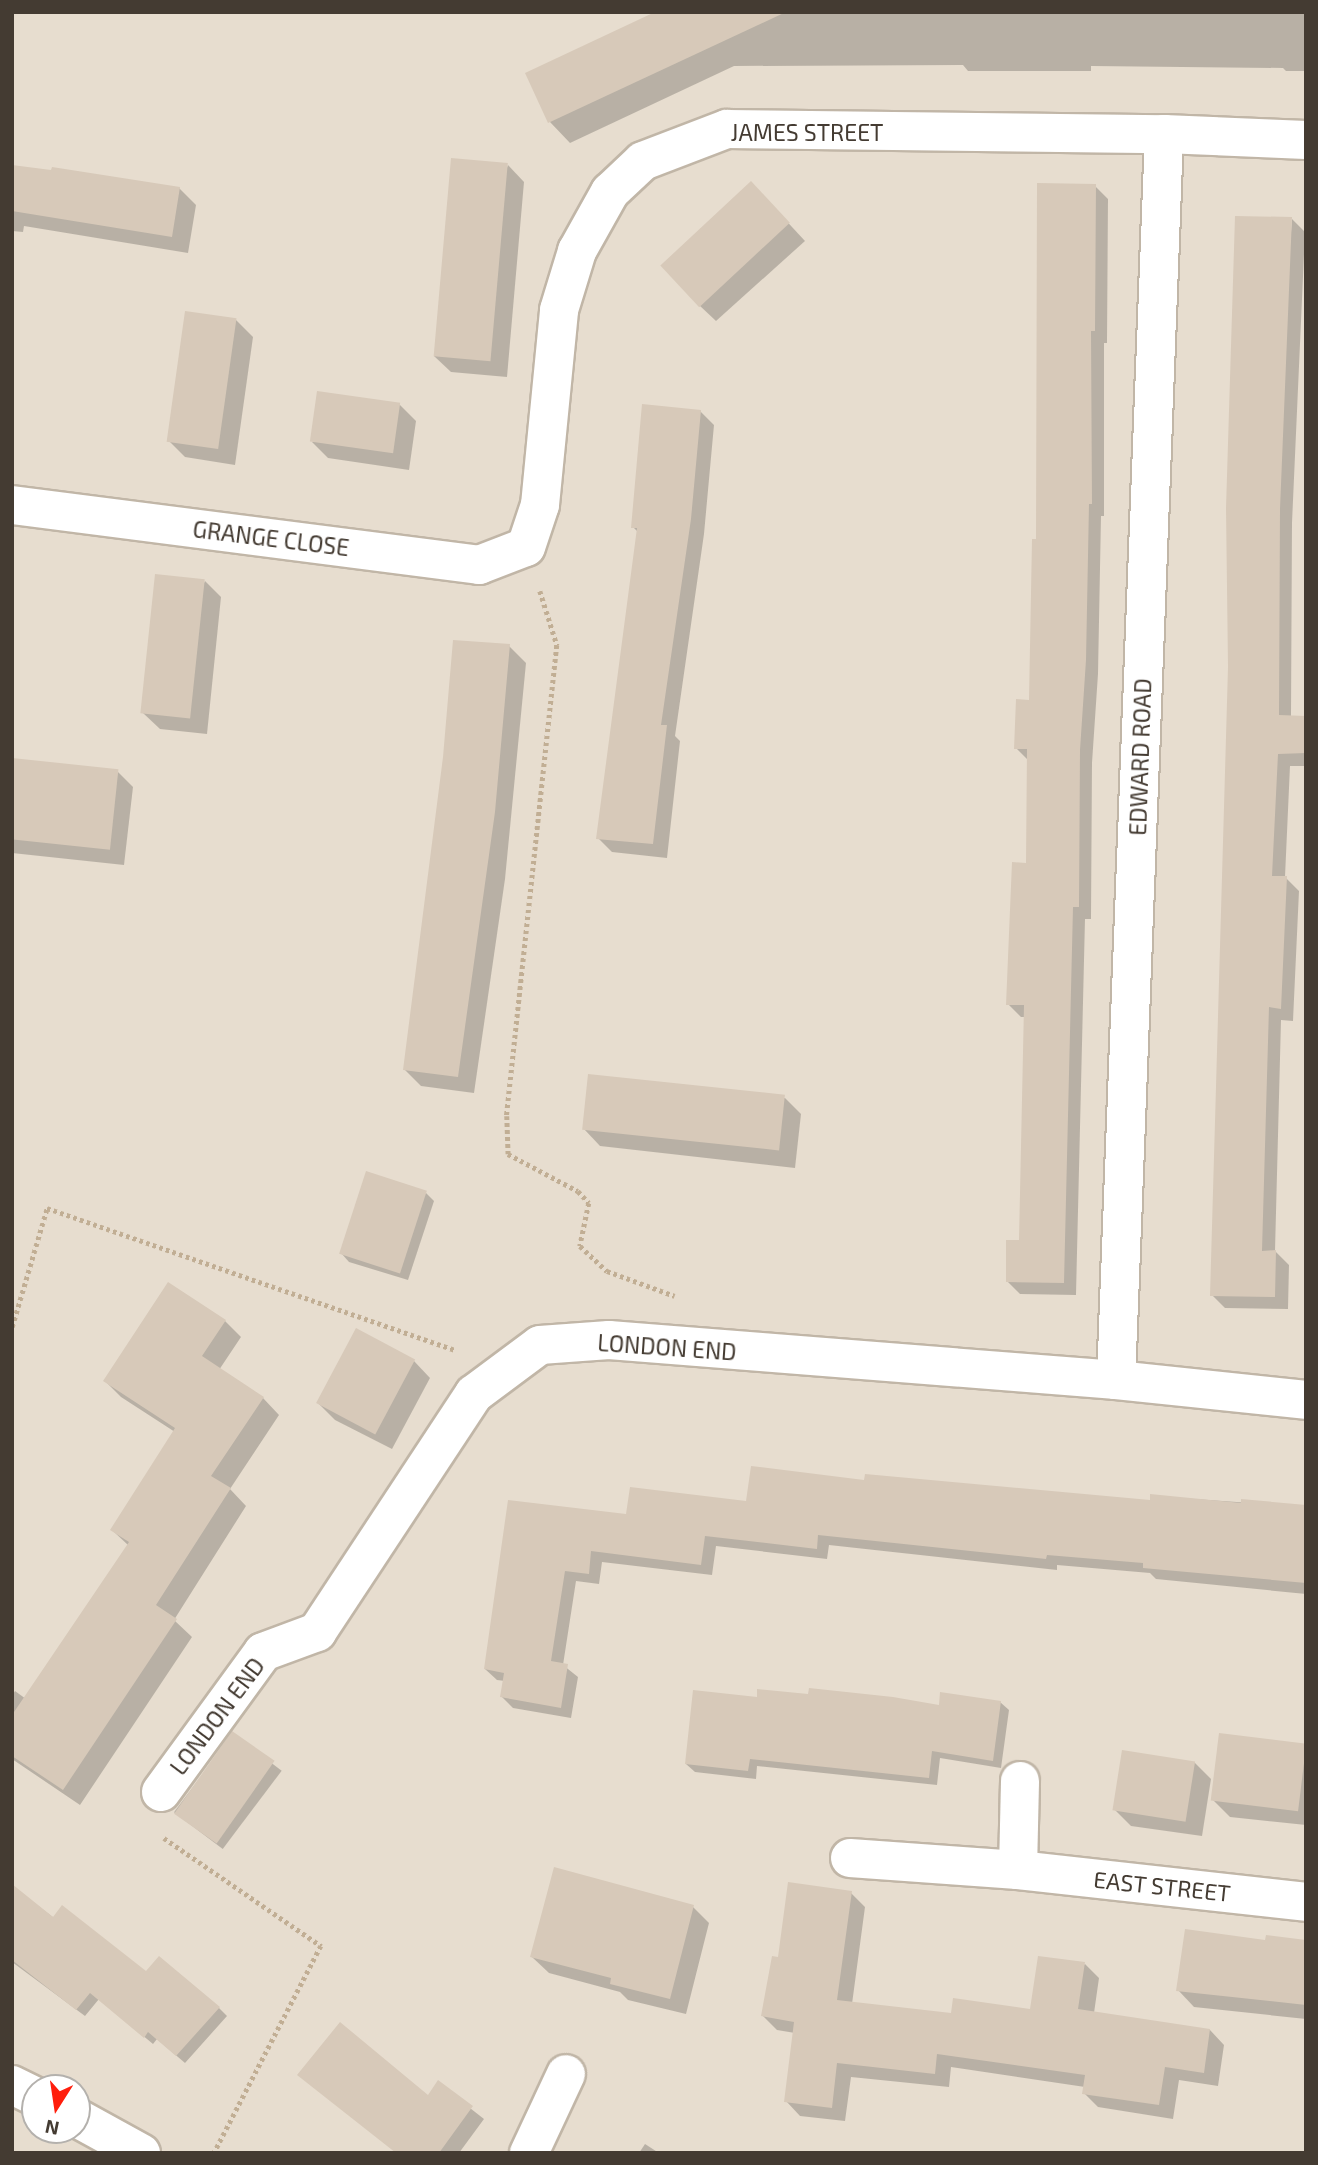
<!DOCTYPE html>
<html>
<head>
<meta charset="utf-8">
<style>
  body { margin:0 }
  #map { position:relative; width:1318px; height:2165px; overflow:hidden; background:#f2ece2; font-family:"Exo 2",sans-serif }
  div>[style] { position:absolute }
  .residential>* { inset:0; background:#e7ddcf }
  .shadow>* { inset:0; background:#0003; transform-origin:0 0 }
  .building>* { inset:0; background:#d7c9b9; transform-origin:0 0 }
  .path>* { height:4.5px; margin-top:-2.25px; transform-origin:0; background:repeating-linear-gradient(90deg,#c1ae94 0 3.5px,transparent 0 7px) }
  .roads { filter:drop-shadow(2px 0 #c1b6a7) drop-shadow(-2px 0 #c1b6a7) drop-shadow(0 2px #c1b6a7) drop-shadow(0 -2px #c1b6a7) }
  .minor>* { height:38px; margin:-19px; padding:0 19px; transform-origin:19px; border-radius:19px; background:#fff }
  span { translate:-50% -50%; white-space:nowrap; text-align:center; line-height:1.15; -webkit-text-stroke:6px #fff; paint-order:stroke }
  .street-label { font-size:23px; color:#443b32 }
  .frame { position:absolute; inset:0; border:14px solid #443b32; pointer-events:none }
  .north { position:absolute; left:21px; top:2074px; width:70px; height:70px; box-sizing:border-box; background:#fff; border:2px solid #b4b1ad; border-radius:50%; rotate:192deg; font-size:19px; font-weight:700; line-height:28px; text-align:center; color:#443b32 }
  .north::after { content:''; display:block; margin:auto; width:24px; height:32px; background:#ff1e0c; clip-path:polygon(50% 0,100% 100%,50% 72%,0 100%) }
</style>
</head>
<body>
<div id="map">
  <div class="residential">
    <i style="clip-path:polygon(evenodd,12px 12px,1306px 12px,1306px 2153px,12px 2153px,12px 12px,35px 2088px,77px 2088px,77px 2130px,35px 2130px,35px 2088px)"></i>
  </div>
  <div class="shadow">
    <i style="clip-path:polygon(660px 12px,1306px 12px,1306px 71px,1286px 71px,1283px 68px,1091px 66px,1091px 71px,968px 71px,963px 65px,734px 66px,570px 143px,550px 122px,527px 74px)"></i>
    <i style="clip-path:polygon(508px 165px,524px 182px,507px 377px,451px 372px,434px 356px)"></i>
    <i style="clip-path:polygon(12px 167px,179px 188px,196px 205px,188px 253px,24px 226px,23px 232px,12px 231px)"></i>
    <i style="clip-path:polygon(1095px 186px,1108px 199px,1107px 343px,1104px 343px,1104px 516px,1101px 516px,1098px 674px,1092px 763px,1091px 919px,1085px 919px,1076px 1295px,1020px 1294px,1007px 1281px,1020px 1241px,1025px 1017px,1021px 1017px,1008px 1004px,1028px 864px,1029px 761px,1016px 748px,1030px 702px,1038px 541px)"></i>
    <i style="clip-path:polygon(767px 200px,805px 241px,716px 321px,699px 305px)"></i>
    <i style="clip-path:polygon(1292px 219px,1305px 232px,1292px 523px,1291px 717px,1306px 718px,1306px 766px,1290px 766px,1285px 877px,1299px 891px,1293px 1021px,1281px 1020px,1275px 1251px,1289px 1265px,1288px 1309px,1225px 1308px,1212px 1295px)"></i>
    <i style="clip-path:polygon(236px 320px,253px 337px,235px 465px,185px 457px,169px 441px)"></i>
    <i style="clip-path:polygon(399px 404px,416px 421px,409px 470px,328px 458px,312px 442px)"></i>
    <i style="clip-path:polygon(700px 411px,714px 425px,704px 534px,675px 736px,680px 741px,667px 858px,612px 852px,598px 838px,638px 532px,633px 527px)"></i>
    <i style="clip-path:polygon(205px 581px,221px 597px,207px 734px,160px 729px,143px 713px)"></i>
    <i style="clip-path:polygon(509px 646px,526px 663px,505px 879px,474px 1093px,421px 1086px,405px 1070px)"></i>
    <i style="clip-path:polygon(12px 760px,117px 771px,133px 787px,124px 865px,12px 853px)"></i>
    <i style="clip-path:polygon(785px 1098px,801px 1114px,795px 1168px,600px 1146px,584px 1129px)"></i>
    <i style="clip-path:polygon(426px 1193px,434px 1201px,408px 1280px,349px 1262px,341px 1253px)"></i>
    <i style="clip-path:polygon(225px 1321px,241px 1337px,219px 1370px,263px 1398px,279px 1415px,230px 1489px,246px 1506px,174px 1620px,192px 1637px,80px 1805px,12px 1759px,12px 1696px,15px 1691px,26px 1699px,129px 1546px,112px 1530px,175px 1432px,121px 1397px,105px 1381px)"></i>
    <i style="clip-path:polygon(414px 1361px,430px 1378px,392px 1449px,335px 1420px,318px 1403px)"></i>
    <i style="clip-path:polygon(865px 1482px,1151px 1502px,1152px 1496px,1306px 1507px,1306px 1594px,1156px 1579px,1150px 1573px,1057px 1565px,1057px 1570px,829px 1545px,827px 1559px,716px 1546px,712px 1575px,602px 1562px,599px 1584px,576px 1581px,563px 1665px,578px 1677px,571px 1718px,513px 1708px,502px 1697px,505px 1681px,497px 1680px,485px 1669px,509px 1502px,628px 1516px,747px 1503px)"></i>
    <i style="clip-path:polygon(810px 1696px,940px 1707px,1000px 1702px,1009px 1710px,1001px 1768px,940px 1758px,937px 1785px,757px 1766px,756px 1779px,695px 1772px,686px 1764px,758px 1699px)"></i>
    <i style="left:233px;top:1734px;width:61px;height:98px;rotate:37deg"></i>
    <i style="clip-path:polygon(1306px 1745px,1306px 1825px,1230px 1817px,1213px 1800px)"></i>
    <i style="clip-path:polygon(1194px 1762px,1211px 1779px,1202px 1836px,1131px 1826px,1115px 1810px)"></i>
    <i style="clip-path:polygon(12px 1886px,54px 1918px,146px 1973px,219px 2008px,227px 2016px,185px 2063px,157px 2039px,153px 2044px,99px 1999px,85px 2016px,12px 1962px)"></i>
    <i style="clip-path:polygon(851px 1893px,865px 1907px,852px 2004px,953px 2014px,1032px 2011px,1085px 1964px,1099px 1978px,1094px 2013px,1210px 2030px,1224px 2045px,1218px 2086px,1179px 2080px,1173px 2119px,1098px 2107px,1084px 2093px,1085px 2087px,951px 2067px,949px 2087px,851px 2077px,845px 2121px,800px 2116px,786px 2101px,795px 2033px,777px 2030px,763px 2016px,779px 1959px)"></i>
    <i style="clip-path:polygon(693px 1907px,709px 1923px,686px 2014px,628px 2000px,620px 1992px,549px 1973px,532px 1957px)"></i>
    <i style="clip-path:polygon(1306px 1941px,1306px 2019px,1194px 2007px,1178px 1990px,1267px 1942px)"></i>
    <i style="clip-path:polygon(299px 2074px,428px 2097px,438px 2083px,484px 2119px,459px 2153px,397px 2153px)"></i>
    <i style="clip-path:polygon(645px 2144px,659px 2153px,639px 2153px)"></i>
  </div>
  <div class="building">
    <i style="clip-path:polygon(655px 12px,786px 12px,548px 123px,525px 73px)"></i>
    <i style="left:451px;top:158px;width:57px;height:199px;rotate:5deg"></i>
    <i style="clip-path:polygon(12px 165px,51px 170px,52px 167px,180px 187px,172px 237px,12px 211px)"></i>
    <i style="left:751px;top:181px;width:57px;height:124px;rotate:47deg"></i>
    <i style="clip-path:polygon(1037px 183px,1096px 184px,1095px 331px,1091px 331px,1092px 504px,1089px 504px,1086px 660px,1080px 750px,1079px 907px,1073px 907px,1064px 1283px,1006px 1282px,1006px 1240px,1019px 1240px,1024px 1005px,1006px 1005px,1012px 862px,1026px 863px,1027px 749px,1014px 749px,1016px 699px,1029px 700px,1032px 539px,1036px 539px)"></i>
    <i style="clip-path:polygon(1235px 216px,1292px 217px,1280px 509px,1279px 715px,1306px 716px,1306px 753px,1278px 754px,1272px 876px,1287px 876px,1281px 1009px,1269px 1007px,1262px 1251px,1276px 1250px,1275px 1297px,1210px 1296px,1228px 667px,1226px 508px)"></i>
    <i style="left:185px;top:311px;width:52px;height:132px;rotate:8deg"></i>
    <i style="left:317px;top:391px;width:84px;height:51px;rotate:8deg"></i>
    <i style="clip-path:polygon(642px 404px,701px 410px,691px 519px,661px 725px,667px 725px,653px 844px,596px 839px,637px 528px,631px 528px)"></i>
    <i style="left:155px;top:574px;width:50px;height:140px;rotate:6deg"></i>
    <i style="clip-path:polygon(453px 640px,510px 644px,495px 812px,458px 1077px,403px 1070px,443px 757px)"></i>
    <i style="left:12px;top:758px;width:107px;height:81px;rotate:6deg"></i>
    <i style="left:588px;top:1074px;width:198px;height:56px;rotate:6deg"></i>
    <i style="left:366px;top:1171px;width:64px;height:87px;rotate:18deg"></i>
    <i style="clip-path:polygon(168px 1282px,226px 1320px,202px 1356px,264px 1397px,211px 1476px,231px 1488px,156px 1605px,177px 1619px,63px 1790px,12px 1756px,12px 1715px,129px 1542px,110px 1530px,175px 1428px,103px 1381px)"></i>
    <i style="left:356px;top:1328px;width:67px;height:85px;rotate:28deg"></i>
    <i style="clip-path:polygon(751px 1466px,864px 1480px,865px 1474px,1150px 1500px,1150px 1494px,1241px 1503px,1241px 1499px,1306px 1505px,1306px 1583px,1143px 1568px,1143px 1563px,1047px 1555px,1046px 1559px,818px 1535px,817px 1549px,705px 1536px,701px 1565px,591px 1551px,589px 1574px,565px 1571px,551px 1661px,568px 1664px,561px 1708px,500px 1697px,504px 1673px,484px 1669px,508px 1500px,626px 1514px,630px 1487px,746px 1501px)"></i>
    <i style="clip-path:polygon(809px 1688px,893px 1697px,939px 1705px,940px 1692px,1001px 1701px,993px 1761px,932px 1751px,929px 1778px,750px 1759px,748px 1771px,685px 1764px,693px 1690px,757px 1697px,757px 1689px,808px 1694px)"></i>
    <i style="left:232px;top:1731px;width:52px;height:101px;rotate:35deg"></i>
    <i style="left:1219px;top:1733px;width:88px;height:68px;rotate:7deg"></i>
    <i style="left:1122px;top:1750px;width:74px;height:61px;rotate:9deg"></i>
    <i style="clip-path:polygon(554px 1867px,694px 1905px,670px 1999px,610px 1984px,611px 1978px,530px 1957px)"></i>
    <i style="clip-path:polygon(788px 1882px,852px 1891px,837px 2000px,951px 2013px,953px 1998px,1030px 2009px,1038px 1956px,1085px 1962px,1078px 2009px,1210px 2029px,1204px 2073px,1165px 2067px,1159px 2105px,1082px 2094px,1085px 2075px,937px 2054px,935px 2074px,837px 2063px,832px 2108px,784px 2102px,794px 2022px,761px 2016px,772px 1956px,778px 1957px)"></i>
    <i style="clip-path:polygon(12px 1884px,53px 1917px,62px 1905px,146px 1971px,159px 1956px,220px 2007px,176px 2056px,148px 2032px,144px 2038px,90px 1993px,76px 2010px,12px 1960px)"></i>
    <i style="clip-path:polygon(1185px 1929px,1265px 1940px,1266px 1935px,1306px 1940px,1306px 2005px,1176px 1991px)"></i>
    <i style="clip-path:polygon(340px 2022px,428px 2095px,438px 2080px,473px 2106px,439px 2153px,396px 2153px,297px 2075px)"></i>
  </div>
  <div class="path">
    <i style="left:540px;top:591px;width:57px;rotate:72.5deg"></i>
    <i style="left:557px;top:645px;width:474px;rotate:96.1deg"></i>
    <i style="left:507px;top:1116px;width:38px;rotate:88deg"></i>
    <i style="left:508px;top:1154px;width:79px;rotate:27.9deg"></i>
    <i style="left:578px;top:1191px;width:16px;rotate:47deg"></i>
    <i style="left:589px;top:1203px;width:44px;rotate:101.8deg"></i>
    <i style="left:580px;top:1246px;width:37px;rotate:43deg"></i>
    <i style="left:607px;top:1271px;width:72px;rotate:20.2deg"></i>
    <i style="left:12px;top:1327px;width:124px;rotate:-73.6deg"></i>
    <i style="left:47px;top:1208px;width:431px;rotate:19.2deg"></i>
    <i style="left:164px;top:1838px;width:191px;rotate:34.5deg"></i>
    <i style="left:321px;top:1946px;width:233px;rotate:117.3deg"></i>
  </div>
  <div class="roads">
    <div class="minor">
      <i style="left:12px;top:505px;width:471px;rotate:7.3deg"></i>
      <i style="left:479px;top:565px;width:50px;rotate:-21deg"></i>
      <i style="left:526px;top:547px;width:44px;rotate:-71.6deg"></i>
      <i style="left:540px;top:505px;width:196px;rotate:-84.4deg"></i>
      <i style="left:559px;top:310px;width:62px;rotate:-73deg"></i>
      <i style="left:577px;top:251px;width:68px;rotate:-60.8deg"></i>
      <i style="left:610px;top:192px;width:45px;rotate:-43.2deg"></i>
      <i style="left:643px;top:161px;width:90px;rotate:-20.9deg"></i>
      <i style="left:727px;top:129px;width:437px;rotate:0.7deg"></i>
      <i style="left:1164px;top:134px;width:142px;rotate:2.4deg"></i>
      <i style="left:1116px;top:1380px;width:1247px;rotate:-87.79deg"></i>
      <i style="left:161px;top:1792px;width:173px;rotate:-53.9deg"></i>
      <i style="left:263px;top:1652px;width:58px;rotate:-20.3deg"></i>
      <i style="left:317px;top:1632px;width:285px;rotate:-56.6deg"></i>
      <i style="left:474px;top:1394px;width:82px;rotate:-36.6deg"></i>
      <i style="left:540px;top:1345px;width:69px;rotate:-4.1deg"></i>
      <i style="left:609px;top:1340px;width:509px;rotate:4.51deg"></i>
      <i style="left:1116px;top:1380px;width:191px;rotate:6deg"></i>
      <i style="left:850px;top:1858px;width:168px;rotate:4.1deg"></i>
      <i style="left:1018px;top:1870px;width:290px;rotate:6.3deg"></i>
      <i style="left:1018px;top:1870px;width:89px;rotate:-88.7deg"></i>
      <i style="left:12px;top:2085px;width:25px;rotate:26deg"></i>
      <i style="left:77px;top:2118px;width:73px;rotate:28.7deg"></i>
      <i style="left:529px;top:2153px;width:87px;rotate:-64.9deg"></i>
    </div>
  </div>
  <div class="street-label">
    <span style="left:807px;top:132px">JAMES STREET</span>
    <span style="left:271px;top:538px;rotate:7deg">GRANGE CLOSE</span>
    <span style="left:1140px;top:757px;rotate:-88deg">EDWARD ROAD</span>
    <span style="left:667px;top:1347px;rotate:4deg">LONDON END</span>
    <span style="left:217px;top:1716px;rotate:-53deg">LONDON END</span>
    <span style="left:1162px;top:1886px;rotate:6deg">EAST STREET</span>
  </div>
  <div class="frame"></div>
  <div class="north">N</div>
</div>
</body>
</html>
